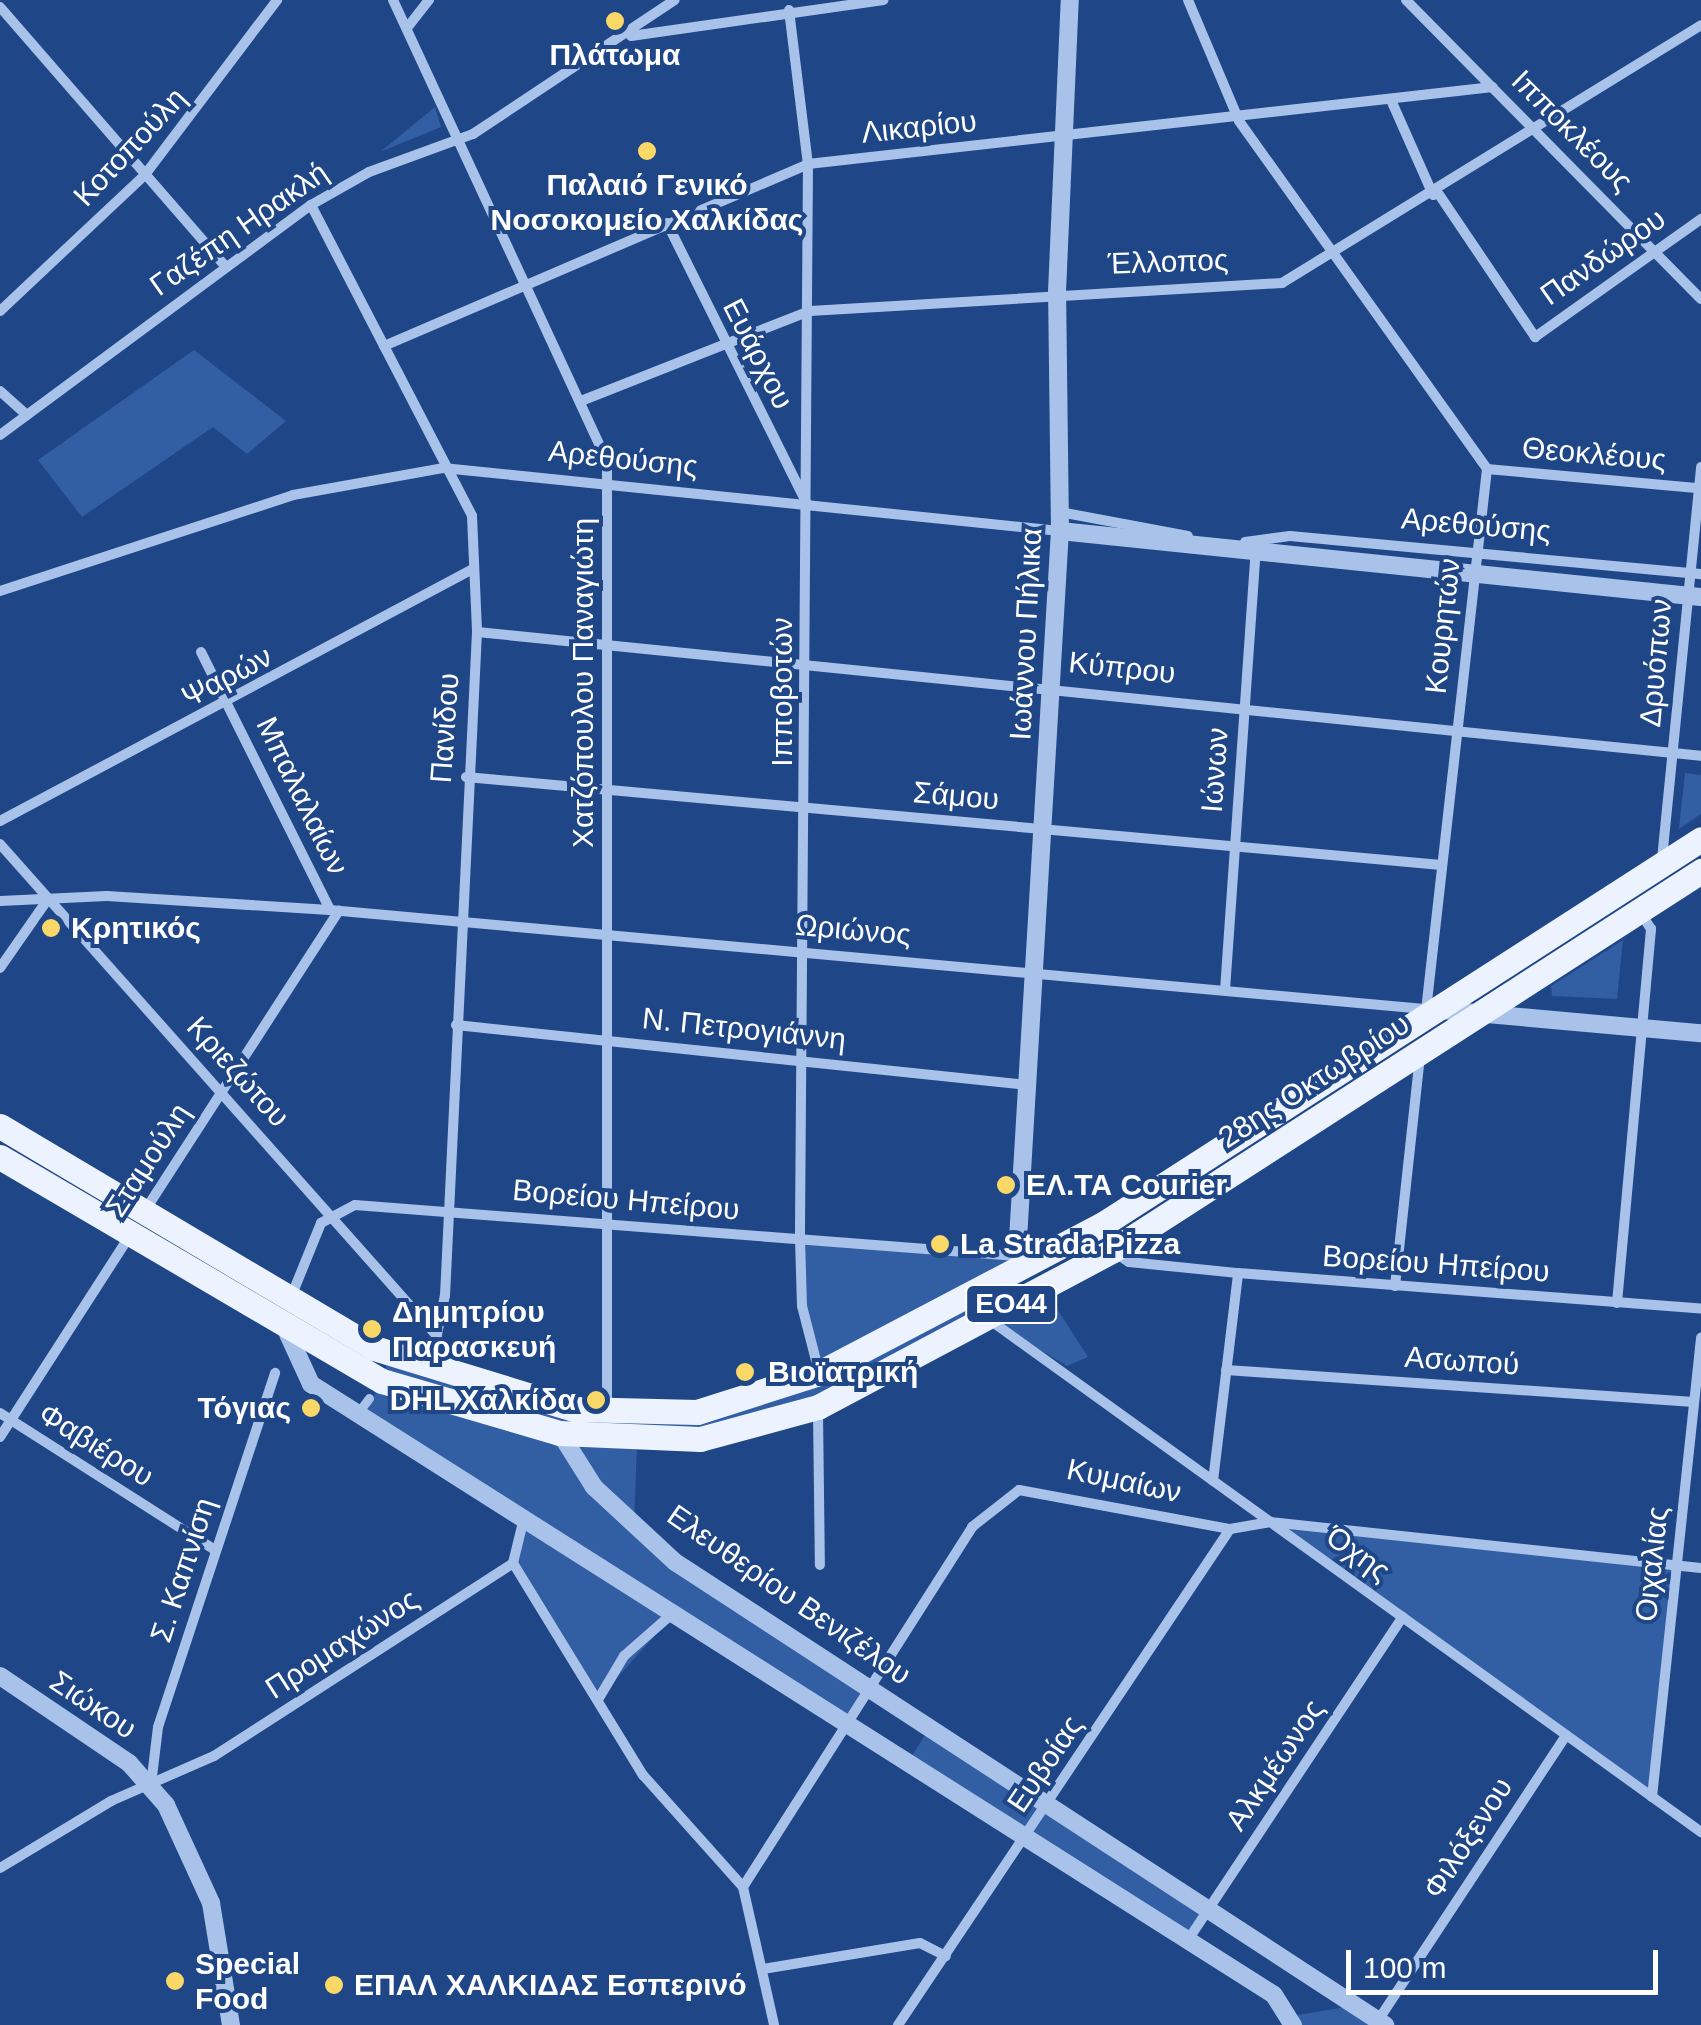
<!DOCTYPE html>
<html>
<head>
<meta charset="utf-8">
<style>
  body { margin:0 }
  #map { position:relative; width:1701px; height:2025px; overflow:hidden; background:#1f4687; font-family:Helvetica,sans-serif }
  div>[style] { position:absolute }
  .green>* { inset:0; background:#325ea4; transform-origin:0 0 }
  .minor>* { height:10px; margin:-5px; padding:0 5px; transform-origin:5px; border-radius:5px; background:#a8c2ea }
  .tertiary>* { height:18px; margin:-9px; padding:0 9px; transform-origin:9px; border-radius:9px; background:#a8c2ea }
  .primary>* { height:25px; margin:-12.5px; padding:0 12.5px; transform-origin:12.5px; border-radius:12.5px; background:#ecf2fe }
  .pedestrian-bridge>* { height:9px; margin:-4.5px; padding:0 4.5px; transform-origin:4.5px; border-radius:4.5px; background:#a8c2ea }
  .dots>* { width:28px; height:28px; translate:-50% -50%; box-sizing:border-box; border:5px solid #1f4687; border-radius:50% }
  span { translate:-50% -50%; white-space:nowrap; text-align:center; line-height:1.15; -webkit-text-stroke:8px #1f4687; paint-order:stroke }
  .shield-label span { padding:2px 8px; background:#1f4687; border:2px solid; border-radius:8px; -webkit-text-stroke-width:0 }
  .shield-label { font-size:28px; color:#fff; font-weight:700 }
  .poi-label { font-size:30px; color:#fff; font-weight:700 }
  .left { translate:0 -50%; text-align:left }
  .right { translate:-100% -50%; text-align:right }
  .street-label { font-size:30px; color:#fff }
  .scale { position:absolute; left:1346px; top:1950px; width:312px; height:45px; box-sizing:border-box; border:5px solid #fff; border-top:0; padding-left:12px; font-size:30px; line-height:35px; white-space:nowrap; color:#fff; -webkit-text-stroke:8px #1f4687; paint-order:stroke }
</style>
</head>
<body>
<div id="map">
  <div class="green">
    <i style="clip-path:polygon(435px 107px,441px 127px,380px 152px)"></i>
    <i style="clip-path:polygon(194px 350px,286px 421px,247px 454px,213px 427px,82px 517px,38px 460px)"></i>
    <i style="clip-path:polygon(1685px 773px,1701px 775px,1701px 814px,1679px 829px)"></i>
    <i style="clip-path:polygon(1623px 940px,1617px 999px,1552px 996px,1551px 986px)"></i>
    <i style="clip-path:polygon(800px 1239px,1017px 1256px,981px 1292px,986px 1316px,1043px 1287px,1088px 1357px,1067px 1366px,986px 1317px,853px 1390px,637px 1444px,634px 1526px,869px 1693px,850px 1723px,677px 1611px,599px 1698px,513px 1563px,525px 1514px,366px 1414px,391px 1355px,636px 1414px,819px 1372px,802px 1306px)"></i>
    <i style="clip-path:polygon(1270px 1522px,1677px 1566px,1652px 1797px)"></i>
    <i style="left:928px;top:1730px;width:333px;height:36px;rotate:32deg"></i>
    <i style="clip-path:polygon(1357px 2005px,1385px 2025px,1293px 2025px,1292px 2016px)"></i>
  </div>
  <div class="minor">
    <i style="left:393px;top:0;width:508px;rotate:65.1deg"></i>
    <i style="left:607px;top:461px;width:946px;rotate:90deg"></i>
    <i style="left:1188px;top:0;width:131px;rotate:67.1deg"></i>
    <i style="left:1239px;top:121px;width:427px;rotate:54.5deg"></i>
    <i style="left:1487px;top:469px;width:544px;rotate:96.43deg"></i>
    <i style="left:1406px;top:0;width:420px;rotate:45.4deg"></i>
    <i style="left:0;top:7px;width:344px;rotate:49deg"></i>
    <i style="left:789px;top:10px;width:155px;rotate:83deg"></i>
    <i style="left:808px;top:164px;width:1075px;rotate:90.43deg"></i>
    <i style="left:800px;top:1239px;width:67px;rotate:88.3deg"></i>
    <i style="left:802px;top:1306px;width:68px;rotate:75.6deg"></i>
    <i style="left:407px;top:28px;width:36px;rotate:-52deg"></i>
    <i style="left:631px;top:36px;width:255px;rotate:-8.1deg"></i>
    <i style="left:1391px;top:100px;width:104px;rotate:66.1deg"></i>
    <i style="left:1438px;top:193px;width:174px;rotate:56deg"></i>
    <i style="left:1535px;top:337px;width:204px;rotate:-35.4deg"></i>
    <i style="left:311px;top:205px;width:350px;rotate:62.6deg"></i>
    <i style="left:472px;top:516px;width:116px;rotate:87.5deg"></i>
    <i style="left:477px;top:632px;width:664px;rotate:92.76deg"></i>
    <i style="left:445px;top:1295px;width:70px;rotate:101.5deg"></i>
    <i style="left:667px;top:223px;width:314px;rotate:63.5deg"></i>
    <i style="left:0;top:311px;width:197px;rotate:-43.2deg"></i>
    <i style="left:144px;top:176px;width:221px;rotate:-52.9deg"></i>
    <i style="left:384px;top:346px;width:461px;rotate:-23.2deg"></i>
    <i style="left:808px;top:164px;width:689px;rotate:-6.41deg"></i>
    <i style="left:0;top:391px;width:36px;rotate:42deg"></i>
    <i style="left:581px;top:401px;width:246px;rotate:-21.5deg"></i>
    <i style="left:810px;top:311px;width:473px;rotate:-3.4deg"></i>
    <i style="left:1282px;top:283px;width:492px;rotate:-31.6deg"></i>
    <i style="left:0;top:435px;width:387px;rotate:-36.5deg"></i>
    <i style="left:311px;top:205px;width:67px;rotate:-29.6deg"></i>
    <i style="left:369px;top:172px;width:111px;rotate:-20.1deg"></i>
    <i style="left:473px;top:134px;width:242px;rotate:-33.6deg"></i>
    <i style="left:1487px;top:469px;width:210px;rotate:5.2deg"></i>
    <i style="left:1060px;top:512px;width:130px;rotate:10.6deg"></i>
    <i style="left:1245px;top:542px;width:45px;rotate:-7.6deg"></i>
    <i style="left:1290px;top:536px;width:413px;rotate:5.3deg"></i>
    <i style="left:0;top:591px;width:308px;rotate:-18.1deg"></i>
    <i style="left:293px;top:495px;width:152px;rotate:-10.2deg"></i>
    <i style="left:443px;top:468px;width:620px;rotate:5.83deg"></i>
    <i style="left:477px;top:632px;width:1230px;rotate:5.78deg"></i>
    <i style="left:201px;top:652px;width:288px;rotate:63.4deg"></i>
    <i style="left:466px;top:777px;width:979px;rotate:5.16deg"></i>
    <i style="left:0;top:821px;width:536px;rotate:-28.05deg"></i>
    <i style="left:0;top:844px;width:658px;rotate:48.39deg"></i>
    <i style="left:1662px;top:859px;width:394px;rotate:-84.3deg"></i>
    <i style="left:0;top:901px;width:107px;rotate:-2.7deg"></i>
    <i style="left:107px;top:896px;width:223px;rotate:3.6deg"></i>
    <i style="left:330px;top:910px;width:1099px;rotate:5.17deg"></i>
    <i style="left:0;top:968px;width:84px;rotate:-55.2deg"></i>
    <i style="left:1225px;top:990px;width:443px;rotate:-86deg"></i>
    <i style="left:456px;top:1025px;width:574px;rotate:6deg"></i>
    <i style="left:144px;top:1212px;width:359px;rotate:-57.1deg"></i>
    <i style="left:1113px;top:1251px;width:19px;rotate:35deg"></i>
    <i style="left:1129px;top:1262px;width:110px;rotate:5.8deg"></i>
    <i style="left:1238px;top:1273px;width:464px;rotate:4.4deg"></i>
    <i style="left:1395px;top:1286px;width:230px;rotate:-83.8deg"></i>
    <i style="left:291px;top:1297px;width:80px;rotate:-67.9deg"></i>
    <i style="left:321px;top:1223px;width:38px;rotate:-28deg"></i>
    <i style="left:355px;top:1205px;width:664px;rotate:4.41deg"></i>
    <i style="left:1617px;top:1303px;width:376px;rotate:-84.8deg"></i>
    <i style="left:1651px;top:929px;width:20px;rotate:-123deg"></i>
    <i style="left:987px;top:1318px;width:880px;rotate:35.75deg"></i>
    <i style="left:1226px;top:1370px;width:469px;rotate:3.9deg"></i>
    <i style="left:818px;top:1411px;width:154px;rotate:89.3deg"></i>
    <i style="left:0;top:1413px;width:255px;rotate:32.5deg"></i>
    <i style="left:0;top:1437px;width:240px;rotate:-57.2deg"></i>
    <i style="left:1213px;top:1481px;width:209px;rotate:-83.1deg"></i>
    <i style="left:513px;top:1563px;width:249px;rotate:58.5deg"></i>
    <i style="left:643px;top:1775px;width:150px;rotate:48.2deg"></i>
    <i style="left:743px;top:1887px;width:141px;rotate:77.3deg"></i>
    <i style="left:599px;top:1698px;width:49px;rotate:-59.2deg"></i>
    <i style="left:624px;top:1656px;width:64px;rotate:-41.2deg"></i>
    <i style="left:151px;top:1785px;width:58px;rotate:-83.1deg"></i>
    <i style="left:158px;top:1727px;width:373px;rotate:-71.7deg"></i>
    <i style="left:1652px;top:1797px;width:462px;rotate:-83.9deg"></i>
    <i style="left:0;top:1868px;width:130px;rotate:-31.1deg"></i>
    <i style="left:111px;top:1801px;width:112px;rotate:-23.6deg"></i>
    <i style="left:214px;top:1756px;width:356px;rotate:-32.8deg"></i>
    <i style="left:513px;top:1563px;width:46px;rotate:-76.3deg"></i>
    <i style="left:743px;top:1887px;width:427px;rotate:-57.5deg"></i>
    <i style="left:972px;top:1527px;width:60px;rotate:-38.2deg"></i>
    <i style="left:1019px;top:1490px;width:215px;rotate:10.5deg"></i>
    <i style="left:1230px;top:1529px;width:41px;rotate:-9.9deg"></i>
    <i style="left:1270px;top:1522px;width:433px;rotate:6.1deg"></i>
    <i style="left:1188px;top:1940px;width:388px;rotate:-56.4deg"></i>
    <i style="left:763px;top:1969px;width:159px;rotate:-9.4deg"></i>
    <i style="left:920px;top:1943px;width:29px;rotate:27deg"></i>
    <i style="left:1379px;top:2019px;width:340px;rotate:-56.6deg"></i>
    <i style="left:898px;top:2025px;width:597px;rotate:-56.2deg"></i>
  </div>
  <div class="tertiary">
    <i style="left:1060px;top:531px;width:644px;rotate:5.88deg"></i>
    <i style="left:1441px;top:1010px;width:261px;rotate:5.1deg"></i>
    <i style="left:1024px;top:1269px;width:15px;rotate:-118deg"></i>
    <i style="left:1017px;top:1256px;width:726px;rotate:-86.61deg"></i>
    <i style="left:1060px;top:531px;width:239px;rotate:-90.7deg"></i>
    <i style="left:1057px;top:292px;width:292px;rotate:-87.5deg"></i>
    <i style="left:288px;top:1334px;width:55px;rotate:65.3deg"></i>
    <i style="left:311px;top:1384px;width:1140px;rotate:32.39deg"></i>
    <i style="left:1274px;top:1995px;width:36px;rotate:58deg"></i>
    <i style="left:560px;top:1433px;width:64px;rotate:57.8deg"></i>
    <i style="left:594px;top:1487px;width:110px;rotate:42.8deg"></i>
    <i style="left:675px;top:1562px;width:848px;rotate:33.11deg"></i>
    <i style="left:0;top:1676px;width:156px;rotate:34deg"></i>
    <i style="left:129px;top:1763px;width:56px;rotate:48.6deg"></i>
    <i style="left:166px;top:1805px;width:108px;rotate:65.3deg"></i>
    <i style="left:211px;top:1903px;width:124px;rotate:80.7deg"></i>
  </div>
  <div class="primary">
    <i style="left:0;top:1126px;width:435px;rotate:30.7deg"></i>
    <i style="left:374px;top:1348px;width:209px;rotate:17deg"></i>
    <i style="left:574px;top:1409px;width:123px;rotate:1.4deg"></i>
    <i style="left:697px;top:1412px;width:128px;rotate:-17.7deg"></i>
    <i style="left:819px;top:1373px;width:321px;rotate:-27.7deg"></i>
    <i style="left:1103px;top:1224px;width:711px;rotate:-32.77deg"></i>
    <i style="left:0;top:1157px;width:443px;rotate:30.4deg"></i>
    <i style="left:382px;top:1381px;width:185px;rotate:16.3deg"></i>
    <i style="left:560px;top:1433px;width:140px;rotate:2.5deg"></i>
    <i style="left:700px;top:1439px;width:122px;rotate:-15.2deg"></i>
    <i style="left:818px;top:1407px;width:334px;rotate:-28deg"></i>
    <i style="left:1113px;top:1250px;width:700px;rotate:-32.8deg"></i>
  </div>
  <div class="pedestrian-bridge">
    <i style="left:357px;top:1414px;width:20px;rotate:-53deg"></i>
  </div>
  <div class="dots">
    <i style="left:615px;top:21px;background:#f9d867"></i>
    <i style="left:647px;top:151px;background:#f9d867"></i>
    <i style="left:51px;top:928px;background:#f9d867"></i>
    <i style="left:1006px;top:1185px;background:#f9d867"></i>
    <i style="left:940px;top:1244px;background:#f9d867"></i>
    <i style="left:372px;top:1329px;background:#f9d867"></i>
    <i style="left:745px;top:1372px;background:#f9d867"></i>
    <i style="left:596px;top:1400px;background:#f9d867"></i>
    <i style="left:311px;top:1408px;background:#f9d867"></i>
    <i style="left:175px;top:1981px;background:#f9d867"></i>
    <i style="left:334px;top:1985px;background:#f9d867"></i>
  </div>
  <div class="shield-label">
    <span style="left:1011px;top:1304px">ΕΟ44</span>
  </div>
  <div class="poi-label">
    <span style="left:615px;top:55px">Πλάτωμα</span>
    <span style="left:647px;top:202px">Παλαιό Γενικό<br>Νοσοκομείο Χαλκίδας</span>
    <span class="left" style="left:71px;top:928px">Κρητικός</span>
    <span class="left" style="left:1026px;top:1185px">ΕΛ.ΤΑ Courier</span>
    <span class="left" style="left:960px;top:1244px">La Strada Pizza</span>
    <span class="left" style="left:392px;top:1329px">Δημητρίου<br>Παρασκευή</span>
    <span class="left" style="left:768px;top:1372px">Βιοϊατρική</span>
    <span class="right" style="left:576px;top:1400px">DHL Χαλκίδα</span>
    <span class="right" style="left:291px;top:1408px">Τόγιας</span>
    <span class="left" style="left:195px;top:1981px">Special<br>Food</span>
    <span class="left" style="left:354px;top:1985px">ΕΠΑΛ ΧΑΛΚΙΔΑΣ Εσπερινό</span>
  </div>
  <div class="street-label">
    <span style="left:919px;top:127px;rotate:-6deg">Λικαρίου</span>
    <span style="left:1572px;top:131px;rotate:45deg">Ιπποκλέους</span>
    <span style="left:130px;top:147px;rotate:-47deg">Κοτοπούλη</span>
    <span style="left:239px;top:229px;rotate:-35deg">Γαζέπη Ηρακλή</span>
    <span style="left:1603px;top:257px;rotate:-35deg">Πανδώρου</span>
    <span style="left:1168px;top:262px;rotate:-2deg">Έλλοπος</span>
    <span style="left:758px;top:354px;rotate:63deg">Ευάρχου</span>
    <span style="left:1594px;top:454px;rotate:5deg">Θεοκλέους</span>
    <span style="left:623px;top:459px;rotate:6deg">Αρεθούσης</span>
    <span style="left:1476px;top:525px;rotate:5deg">Αρεθούσης</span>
    <span style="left:1443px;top:626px;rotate:-84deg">Κουρητών</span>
    <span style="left:1026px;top:634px;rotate:-87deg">Ιωάννου Πήλικα</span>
    <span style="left:1656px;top:663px;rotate:-85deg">Δρυόπων</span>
    <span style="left:1122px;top:668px;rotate:6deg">Κύπρου</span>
    <span style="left:227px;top:677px;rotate:-28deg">Ψαρών</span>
    <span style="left:583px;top:683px;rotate:-90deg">Χατζόπουλου Παναγιώτη</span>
    <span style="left:782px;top:692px;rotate:-90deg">Ιπποβοτών</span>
    <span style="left:445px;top:728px;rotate:-86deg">Πανίδου</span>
    <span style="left:1215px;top:770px;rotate:-86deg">Ιώνων</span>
    <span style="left:302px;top:796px;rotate:64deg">Μπαλαλαίων</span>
    <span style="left:956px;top:796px;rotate:5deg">Σάμου</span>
    <span style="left:853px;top:930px;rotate:5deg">Ωριώνος</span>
    <span style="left:744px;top:1029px;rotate:6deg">Ν. Πετρογιάννη</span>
    <span style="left:238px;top:1072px;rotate:48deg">Κριεζώτου</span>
    <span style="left:1314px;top:1081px;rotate:-33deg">28ης Οκτωβρίου</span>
    <span style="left:148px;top:1160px;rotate:-57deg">Σταμούλη</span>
    <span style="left:626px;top:1200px;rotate:5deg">Βορείου Ηπείρου</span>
    <span style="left:1436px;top:1264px;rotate:4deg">Βορείου Ηπείρου</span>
    <span style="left:1462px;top:1361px;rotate:4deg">Ασωπού</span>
    <span style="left:96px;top:1445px;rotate:32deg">Φαβιέρου</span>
    <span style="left:1124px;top:1481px;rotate:12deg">Κυμαίων</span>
    <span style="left:1358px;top:1554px;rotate:36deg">Όχης</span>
    <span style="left:1652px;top:1564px;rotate:-84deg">Οιχαλίας</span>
    <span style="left:183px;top:1570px;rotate:-72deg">Σ. Καπνίση</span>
    <span style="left:789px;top:1595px;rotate:35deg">Ελευθερίου Βενιζέλου</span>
    <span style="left:342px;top:1644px;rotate:-33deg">Προμαχώνος</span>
    <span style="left:93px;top:1705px;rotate:34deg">Σιώκου</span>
    <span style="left:1045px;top:1764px;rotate:-56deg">Ευβοίας</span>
    <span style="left:1275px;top:1765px;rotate:-56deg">Αλκμέωνος</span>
    <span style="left:1468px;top:1838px;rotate:-57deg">Φιλόξενου</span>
  </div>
  <div class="scale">100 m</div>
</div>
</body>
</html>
